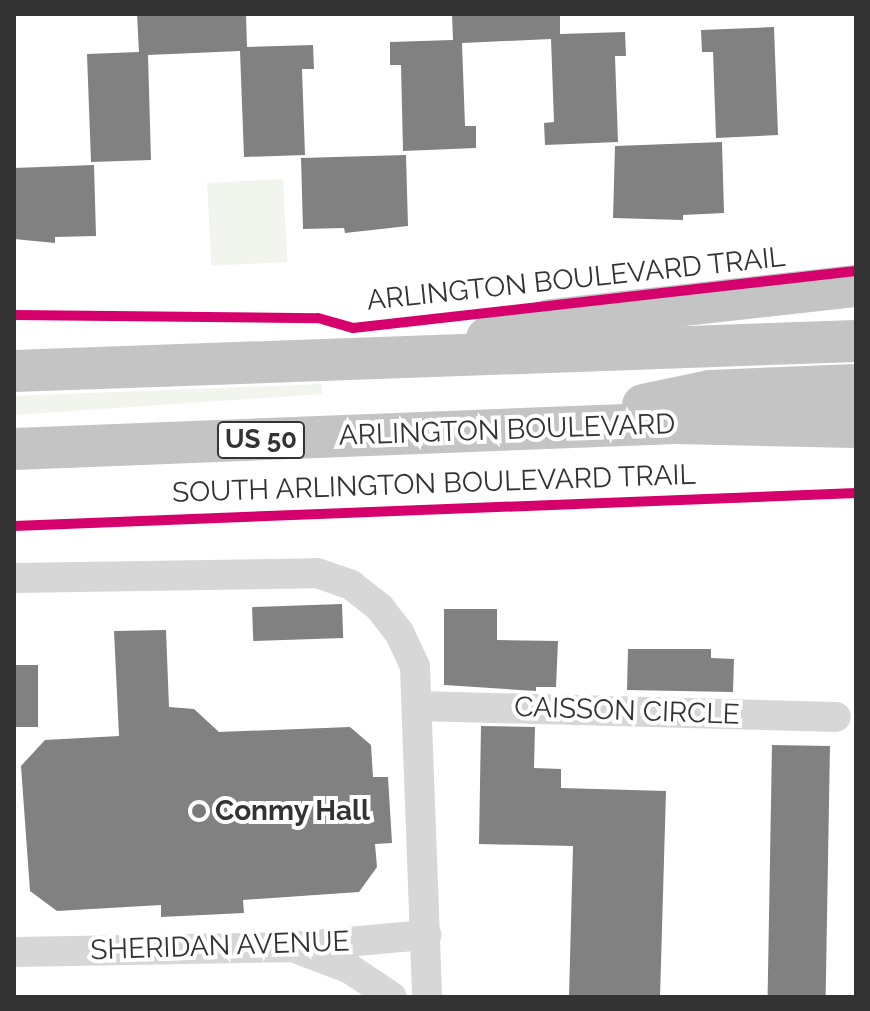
<!DOCTYPE html>
<html>
<head>
<meta charset="utf-8">
<style>
  body { margin:0 }
  #map { position:relative; width:870px; height:1011px; overflow:hidden; background:#fff; font-family:Raleway,sans-serif }
  div>[style] { position:absolute }
  .green>* { inset:0; background:#f1f5ed; transform-origin:0 0 }
  .building>* { inset:0; background:#818181; transform-origin:0 0 }
  .minor>* { height:30px; margin:-15px; padding:0 15px; transform-origin:15px; border-radius:15px; background:#d7d7d7 }
  .highway>* { height:42px; margin:-21px; padding:0 21px; transform-origin:21px; border-radius:21px; background:#c4c4c4 }
  .cycleway>* { height:10px; margin:-5px; padding:0 5px; transform-origin:5px; border-radius:5px; background:#d6006c }
  .dots>* { width:22px; height:22px; translate:-50% -50%; box-sizing:border-box; border:4px solid #fff; border-radius:50% }
  span { translate:-50% -50%; white-space:nowrap; text-align:center; line-height:1.15; -webkit-text-stroke:8px #fff; paint-order:stroke }
  .shield-label span { padding:2px 6px; background:#fff; border:2px solid; border-radius:6px; -webkit-text-stroke-width:0 }
  .shield-label { font-size:26px; color:#333; font-weight:700 }
  .street-label { font-size:28px; color:#333 }
  .poi-label { font-size:28px; color:#333; font-weight:700 }
  .left { translate:0 -50%; text-align:left }
  .frame { position:absolute; inset:0; border:16px solid #333; pointer-events:none }
</style>
</head>
<body>
<div id="map">
  <div class="green">
    <i style="left:283px;top:179px;width:83px;height:76px;rotate:87deg"></i>
    <i style="clip-path:polygon(322px 384px,322px 394px,14px 415px,14px 396px)"></i>
  </div>
  <div class="building">
    <i style="clip-path:polygon(137px 14px,246px 14px,247px 47px,313px 45px,314px 69px,302px 69px,305px 155px,244px 157px,240px 51px,148px 55px,151px 160px,91px 162px,87px 54px,139px 52px)"></i>
    <i style="clip-path:polygon(452px 14px,560px 14px,560px 34px,625px 32px,626px 56px,615px 56px,618px 142px,545px 145px,544px 123px,554px 122px,551px 39px,462px 43px,465px 126px,476px 126px,476px 148px,403px 151px,401px 65px,390px 65px,390px 42px,453px 40px)"></i>
    <i style="clip-path:polygon(774px 27px,778px 135px,716px 138px,713px 52px,702px 52px,701px 30px)"></i>
    <i style="clip-path:polygon(722px 142px,724px 213px,683px 215px,683px 220px,613px 218px,615px 146px)"></i>
    <i style="clip-path:polygon(406px 155px,408px 226px,345px 233px,344px 228px,303px 229px,301px 158px)"></i>
    <i style="clip-path:polygon(94px 165px,96px 236px,55px 237px,55px 243px,14px 239px,14px 168px)"></i>
    <i style="left:342px;top:604px;width:34px;height:90px;rotate:88deg"></i>
    <i style="clip-path:polygon(444px 609px,497px 609px,497px 640px,558px 641px,556px 687px,536px 687px,536px 691px,444px 685px)"></i>
    <i style="clip-path:polygon(166px 630px,169px 707px,194px 709px,219px 732px,350px 727px,371px 745px,373px 777px,388px 777px,392px 843px,375px 844px,377px 867px,359px 892px,243px 900px,244px 913px,161px 917px,161px 905px,57px 911px,30px 891px,21px 766px,45px 740px,119px 736px,114px 631px)"></i>
    <i style="clip-path:polygon(628px 649px,711px 649px,711px 658px,734px 659px,733px 692px,627px 690px)"></i>
    <i style="left:14px;top:665px;width:24px;height:62px"></i>
    <i style="clip-path:polygon(481px 726px,535px 727px,534px 768px,561px 769px,561px 788px,666px 791px,660px 997px,569px 997px,573px 846px,479px 844px)"></i>
    <i style="left:772px;top:745px;width:58px;height:252px;rotate:1deg"></i>
  </div>
  <div class="minor">
    <i style="left:14px;top:578px;width:303px;rotate:-0.9deg"></i>
    <i style="left:317px;top:573px;width:36px;rotate:19deg"></i>
    <i style="left:351px;top:585px;width:37px;rotate:38deg"></i>
    <i style="left:380px;top:608px;width:31px;rotate:52deg"></i>
    <i style="left:399px;top:632px;width:38px;rotate:65deg"></i>
    <i style="left:415px;top:667px;width:330px;rotate:87.9deg"></i>
    <i style="left:418px;top:706px;width:418px;rotate:1.5deg"></i>
    <i style="left:300px;top:950px;width:53px;rotate:20.8deg"></i>
    <i style="left:350px;top:969px;width:50px;rotate:33.7deg"></i>
    <i style="left:14px;top:952px;width:277px;rotate:-1deg"></i>
    <i style="left:291px;top:947px;width:136px;rotate:-5.1deg"></i>
  </div>
  <div class="highway">
    <i style="left:487px;top:338px;width:66px;rotate:-15.7deg"></i>
    <i style="left:551px;top:320px;width:307px;rotate:-6.4deg"></i>
    <i style="left:14px;top:371px;width:843px;rotate:-2.04deg"></i>
    <i style="left:643px;top:405px;width:68px;rotate:-11.8deg"></i>
    <i style="left:710px;top:391px;width:146px;rotate:-2.4deg"></i>
    <i style="left:14px;top:449px;width:663px;rotate:-2.25deg"></i>
    <i style="left:676px;top:423px;width:180px;rotate:1.3deg"></i>
  </div>
  <div class="cycleway">
    <i style="left:14px;top:315px;width:304px;rotate:0.6deg"></i>
    <i style="left:318px;top:318px;width:36px;rotate:16deg"></i>
    <i style="left:353px;top:328px;width:506px;rotate:-6.47deg"></i>
    <i style="left:14px;top:526px;width:843px;rotate:-2.24deg"></i>
  </div>
  <div class="dots">
    <i style="left:199px;top:811px;background:#7a7a7a"></i>
  </div>
  <div class="shield-label">
    <span style="left:261px;top:440px">US 50</span>
  </div>
  <div class="street-label">
    <span style="left:576px;top:279px;rotate:-6deg">ARLINGTON BOULEVARD TRAIL</span>
    <span style="left:507px;top:430px;rotate:-2deg">ARLINGTON BOULEVARD</span>
    <span style="left:434px;top:484px;rotate:-2deg">SOUTH ARLINGTON BOULEVARD TRAIL</span>
    <span style="left:627px;top:711px;rotate:2deg">CAISSON CIRCLE</span>
    <span style="left:220px;top:946px;rotate:-2deg">SHERIDAN AVENUE</span>
  </div>
  <div class="poi-label">
    <span class="left" style="left:215px;top:811px">Conmy Hall</span>
  </div>
  <div class="frame"></div>
</div>
</body>
</html>
